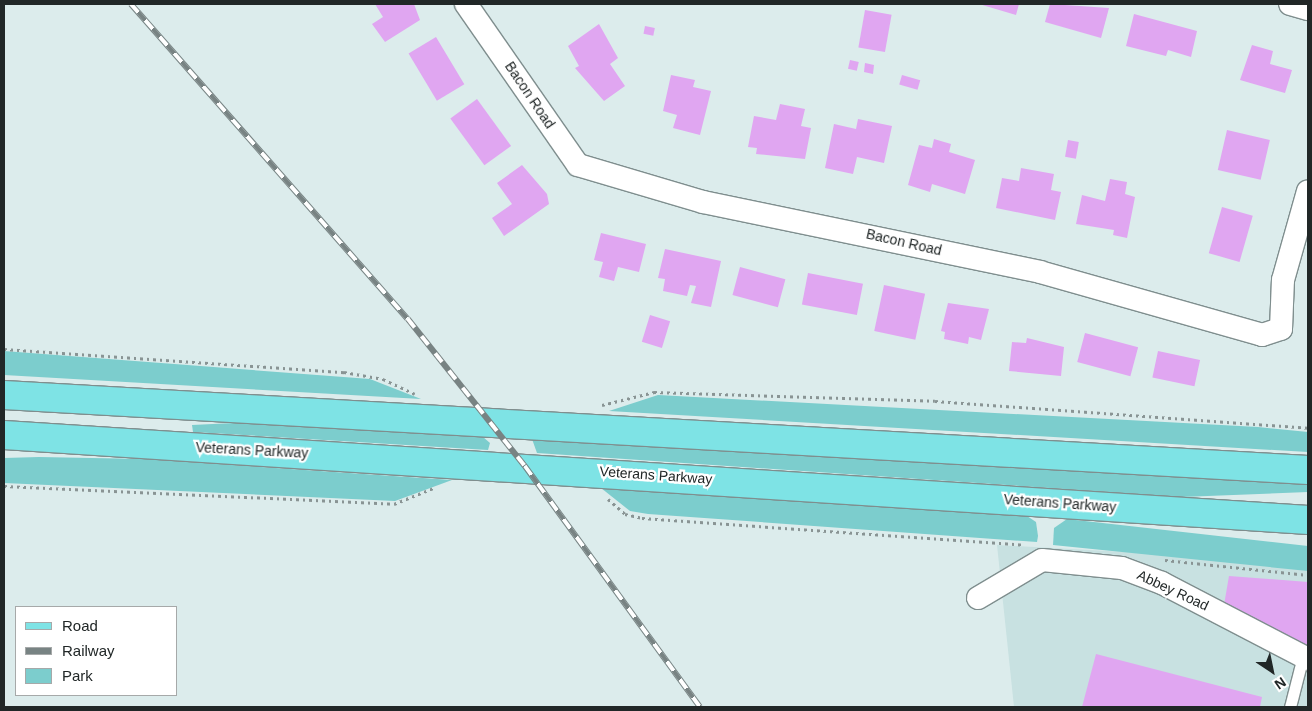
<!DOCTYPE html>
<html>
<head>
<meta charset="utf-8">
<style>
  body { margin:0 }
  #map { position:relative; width:1312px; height:711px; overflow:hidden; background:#dcecec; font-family:Helvetica,sans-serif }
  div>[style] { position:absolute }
  .built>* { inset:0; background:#c8e1e1 }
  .green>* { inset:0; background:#7ccdcd }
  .building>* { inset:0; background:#e0a6f1; transform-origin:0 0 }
  .path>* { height:3px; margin-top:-1.5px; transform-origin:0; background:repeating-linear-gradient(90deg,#899494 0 2.5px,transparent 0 6.5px) }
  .roads { filter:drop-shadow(1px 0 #7f8e8e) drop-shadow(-1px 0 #7f8e8e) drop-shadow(0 1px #7f8e8e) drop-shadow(0 -1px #7f8e8e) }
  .lane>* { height:11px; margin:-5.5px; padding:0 5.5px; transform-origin:5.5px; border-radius:5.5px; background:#fff }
  .street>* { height:22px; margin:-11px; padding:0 11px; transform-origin:11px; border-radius:11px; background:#fff }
  .primary>* { height:28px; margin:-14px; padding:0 14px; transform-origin:14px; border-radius:14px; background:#7ee3e5 }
  .rail>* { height:5.5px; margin-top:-2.75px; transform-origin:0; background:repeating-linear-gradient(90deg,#fff 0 11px,#788383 0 22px); box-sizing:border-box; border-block:1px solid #788383 }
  span { translate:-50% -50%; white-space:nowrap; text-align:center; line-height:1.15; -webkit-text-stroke:4.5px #fff; paint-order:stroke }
  .street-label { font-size:14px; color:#212727 }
  .frame { position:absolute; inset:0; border:5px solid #212727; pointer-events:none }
  .legend { position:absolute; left:15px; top:606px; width:162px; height:90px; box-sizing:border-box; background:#fff; border:1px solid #a6a9a9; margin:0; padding:6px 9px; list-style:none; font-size:15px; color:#212727 }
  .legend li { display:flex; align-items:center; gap:10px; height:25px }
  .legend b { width:25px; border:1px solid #a6a9a9 }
  .north { position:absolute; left:1247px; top:646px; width:50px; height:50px; -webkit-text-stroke:4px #fff; paint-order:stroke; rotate:146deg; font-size:14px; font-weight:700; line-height:20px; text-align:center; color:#212727 }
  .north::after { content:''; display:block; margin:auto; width:18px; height:22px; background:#212727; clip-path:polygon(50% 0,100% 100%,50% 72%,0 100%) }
</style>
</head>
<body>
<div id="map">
  <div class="built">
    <i style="clip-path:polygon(997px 545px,1308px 562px,1308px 707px,1014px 707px)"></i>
  </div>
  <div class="green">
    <i style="clip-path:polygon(4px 351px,370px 379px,421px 399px,4px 375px)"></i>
    <i style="clip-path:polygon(658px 395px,1258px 427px,1308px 432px,1308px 452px,609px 411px)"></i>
    <i style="clip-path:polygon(255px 422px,483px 437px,490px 443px,488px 450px,193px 432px,192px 425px)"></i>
    <i style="clip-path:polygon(532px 439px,1308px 480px,1308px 492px,1182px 497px,537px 453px)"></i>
    <i style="clip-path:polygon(39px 457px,145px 459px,452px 480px,395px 501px,4px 483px,4px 458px)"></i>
    <i style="clip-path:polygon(601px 488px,1027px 516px,1036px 522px,1038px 536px,1037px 542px,648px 514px,630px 511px)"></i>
    <i style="clip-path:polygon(1067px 519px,1308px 546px,1308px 571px,1053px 545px,1054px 528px)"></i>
  </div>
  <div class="building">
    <i style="clip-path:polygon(375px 4px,414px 4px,420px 20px,385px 42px,372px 24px,383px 17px)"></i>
    <i style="clip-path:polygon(979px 4px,1019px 4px,1016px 15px)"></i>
    <i style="clip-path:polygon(1050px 4px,1109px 8px,1101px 38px,1045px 22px)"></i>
    <i style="left:865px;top:10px;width:27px;height:38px;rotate:10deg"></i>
    <i style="clip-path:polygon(1134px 14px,1197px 31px,1191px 57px,1168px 50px,1166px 56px,1126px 46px)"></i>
    <i style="clip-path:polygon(599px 24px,618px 58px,610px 64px,625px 86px,604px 101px,575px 68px,579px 66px,568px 46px)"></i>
    <i style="left:645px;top:26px;width:10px;height:8px;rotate:11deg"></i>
    <i style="left:436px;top:37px;width:55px;height:32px;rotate:59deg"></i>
    <i style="clip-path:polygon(1252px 45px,1273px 51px,1270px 64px,1292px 70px,1285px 93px,1240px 80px)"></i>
    <i style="left:850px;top:60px;width:9px;height:9px;rotate:13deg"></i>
    <i style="clip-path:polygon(865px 63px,874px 65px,873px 74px,864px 72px)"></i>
    <i style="clip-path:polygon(671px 75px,695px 80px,693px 87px,711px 91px,700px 135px,673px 128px,677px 115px,663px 111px)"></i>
    <i style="left:902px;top:75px;width:19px;height:10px;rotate:16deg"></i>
    <i style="left:477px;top:99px;width:58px;height:33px;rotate:54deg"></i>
    <i style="clip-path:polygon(780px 104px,805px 109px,801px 126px,811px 128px,805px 159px,756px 154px,757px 148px,748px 147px,754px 116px,776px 120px)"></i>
    <i style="clip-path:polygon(858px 119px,892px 126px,884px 163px,857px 157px,853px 174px,825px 168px,834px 124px,856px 129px)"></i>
    <i style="left:1227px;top:130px;width:44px;height:41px;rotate:13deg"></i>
    <i style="clip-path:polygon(934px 139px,951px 144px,949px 152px,975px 160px,965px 194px,932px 184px,930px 192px,908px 185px,919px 145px,932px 148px)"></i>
    <i style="left:1068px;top:140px;width:11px;height:17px;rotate:10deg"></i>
    <i style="clip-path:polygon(522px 165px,547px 194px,549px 204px,504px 236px,492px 218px,512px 204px,497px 183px)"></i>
    <i style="clip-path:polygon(1021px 168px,1054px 174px,1051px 190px,1061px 192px,1055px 220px,996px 208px,1002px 178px,1019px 181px)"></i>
    <i style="clip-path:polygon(1110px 179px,1127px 182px,1125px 194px,1135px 197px,1127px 238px,1113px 235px,1114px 230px,1076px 224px,1082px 195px,1105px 201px)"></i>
    <i style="left:1222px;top:207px;width:32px;height:48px;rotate:16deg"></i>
    <i style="clip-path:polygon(601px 233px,646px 244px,639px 272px,618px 267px,614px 281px,599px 277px,603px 262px,594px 260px)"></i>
    <i style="clip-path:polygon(665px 249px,721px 261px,711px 307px,691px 303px,696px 286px,690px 285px,687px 296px,663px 291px,665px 279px,658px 278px)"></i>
    <i style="left:740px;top:267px;width:47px;height:29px;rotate:15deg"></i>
    <i style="left:808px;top:273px;width:56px;height:32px;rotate:11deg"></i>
    <i style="left:884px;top:285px;width:42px;height:47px;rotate:12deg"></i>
    <i style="clip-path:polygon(948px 303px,989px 309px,981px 340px,969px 337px,968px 344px,944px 339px,945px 332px,941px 331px)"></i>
    <i style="left:650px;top:315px;width:21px;height:28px;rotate:17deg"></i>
    <i style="left:1085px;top:333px;width:55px;height:30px;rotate:15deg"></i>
    <i style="clip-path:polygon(1027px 338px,1064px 347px,1061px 376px,1009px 371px,1012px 342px,1026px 343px)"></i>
    <i style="left:1158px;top:351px;width:43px;height:27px;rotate:12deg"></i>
    <i style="clip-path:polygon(1229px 576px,1308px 582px,1308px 649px,1224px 605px)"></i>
    <i style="clip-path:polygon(1096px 654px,1262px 697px,1260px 707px,1082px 707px)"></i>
  </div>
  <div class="path">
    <i style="left:4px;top:349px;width:341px;rotate:3.9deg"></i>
    <i style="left:344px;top:372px;width:40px;rotate:10deg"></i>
    <i style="left:383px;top:379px;width:35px;rotate:25deg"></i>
    <i style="left:602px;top:405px;width:54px;rotate:-14deg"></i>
    <i style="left:654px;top:392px;width:281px;rotate:1.8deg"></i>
    <i style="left:935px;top:401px;width:374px;rotate:4.1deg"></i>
    <i style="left:4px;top:486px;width:390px;rotate:2.6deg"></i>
    <i style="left:394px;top:504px;width:45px;rotate:-22deg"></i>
    <i style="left:608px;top:499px;width:23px;rotate:41deg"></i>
    <i style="left:625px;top:514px;width:17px;rotate:13deg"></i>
    <i style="left:642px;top:518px;width:383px;rotate:4deg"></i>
    <i style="left:1165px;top:560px;width:144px;rotate:6deg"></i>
  </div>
  <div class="roads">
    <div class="lane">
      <i style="left:1290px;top:707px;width:53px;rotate:-75.7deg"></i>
    </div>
    <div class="street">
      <i style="left:466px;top:4px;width:196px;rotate:55.2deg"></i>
      <i style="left:578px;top:165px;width:130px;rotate:16.5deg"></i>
      <i style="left:703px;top:202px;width:344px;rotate:11.7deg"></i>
      <i style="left:1040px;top:272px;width:231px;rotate:15.8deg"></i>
      <i style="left:1262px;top:335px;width:20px;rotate:-18deg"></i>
      <i style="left:1281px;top:329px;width:49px;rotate:-87.7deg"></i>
      <i style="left:1283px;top:280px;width:92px;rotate:-74.3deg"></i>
      <i style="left:1290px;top:4px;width:19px;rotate:16deg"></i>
      <i style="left:978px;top:598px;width:74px;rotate:-30.7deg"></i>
      <i style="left:1042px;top:560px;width:80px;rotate:5.7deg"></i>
      <i style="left:1122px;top:568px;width:43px;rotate:20.6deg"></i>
      <i style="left:1162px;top:583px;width:165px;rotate:27.5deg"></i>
    </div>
    <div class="primary">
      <i style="left:4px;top:395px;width:1306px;rotate:3.29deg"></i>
      <i style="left:4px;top:435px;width:1307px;rotate:3.73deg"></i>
    </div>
  </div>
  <div class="rail">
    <i style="left:131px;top:4px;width:419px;rotate:48.7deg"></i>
    <i style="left:408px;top:319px;width:188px;rotate:51.5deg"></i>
    <i style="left:525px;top:466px;width:298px;rotate:54deg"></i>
  </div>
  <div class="street-label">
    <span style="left:530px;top:95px;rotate:56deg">Bacon Road</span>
    <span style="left:904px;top:242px;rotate:13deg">Bacon Road</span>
    <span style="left:252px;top:450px;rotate:3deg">Veterans Parkway</span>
    <span style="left:656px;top:475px;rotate:4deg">Veterans Parkway</span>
    <span style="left:1060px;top:503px;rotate:4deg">Veterans Parkway</span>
    <span style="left:1173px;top:590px;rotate:25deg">Abbey Road</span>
  </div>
  <div class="frame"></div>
  <ul class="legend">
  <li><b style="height:6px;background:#7ee3e5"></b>Road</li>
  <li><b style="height:6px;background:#788383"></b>Railway</li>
  <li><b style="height:14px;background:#7ccdcd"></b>Park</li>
  </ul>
  <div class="north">N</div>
</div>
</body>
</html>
